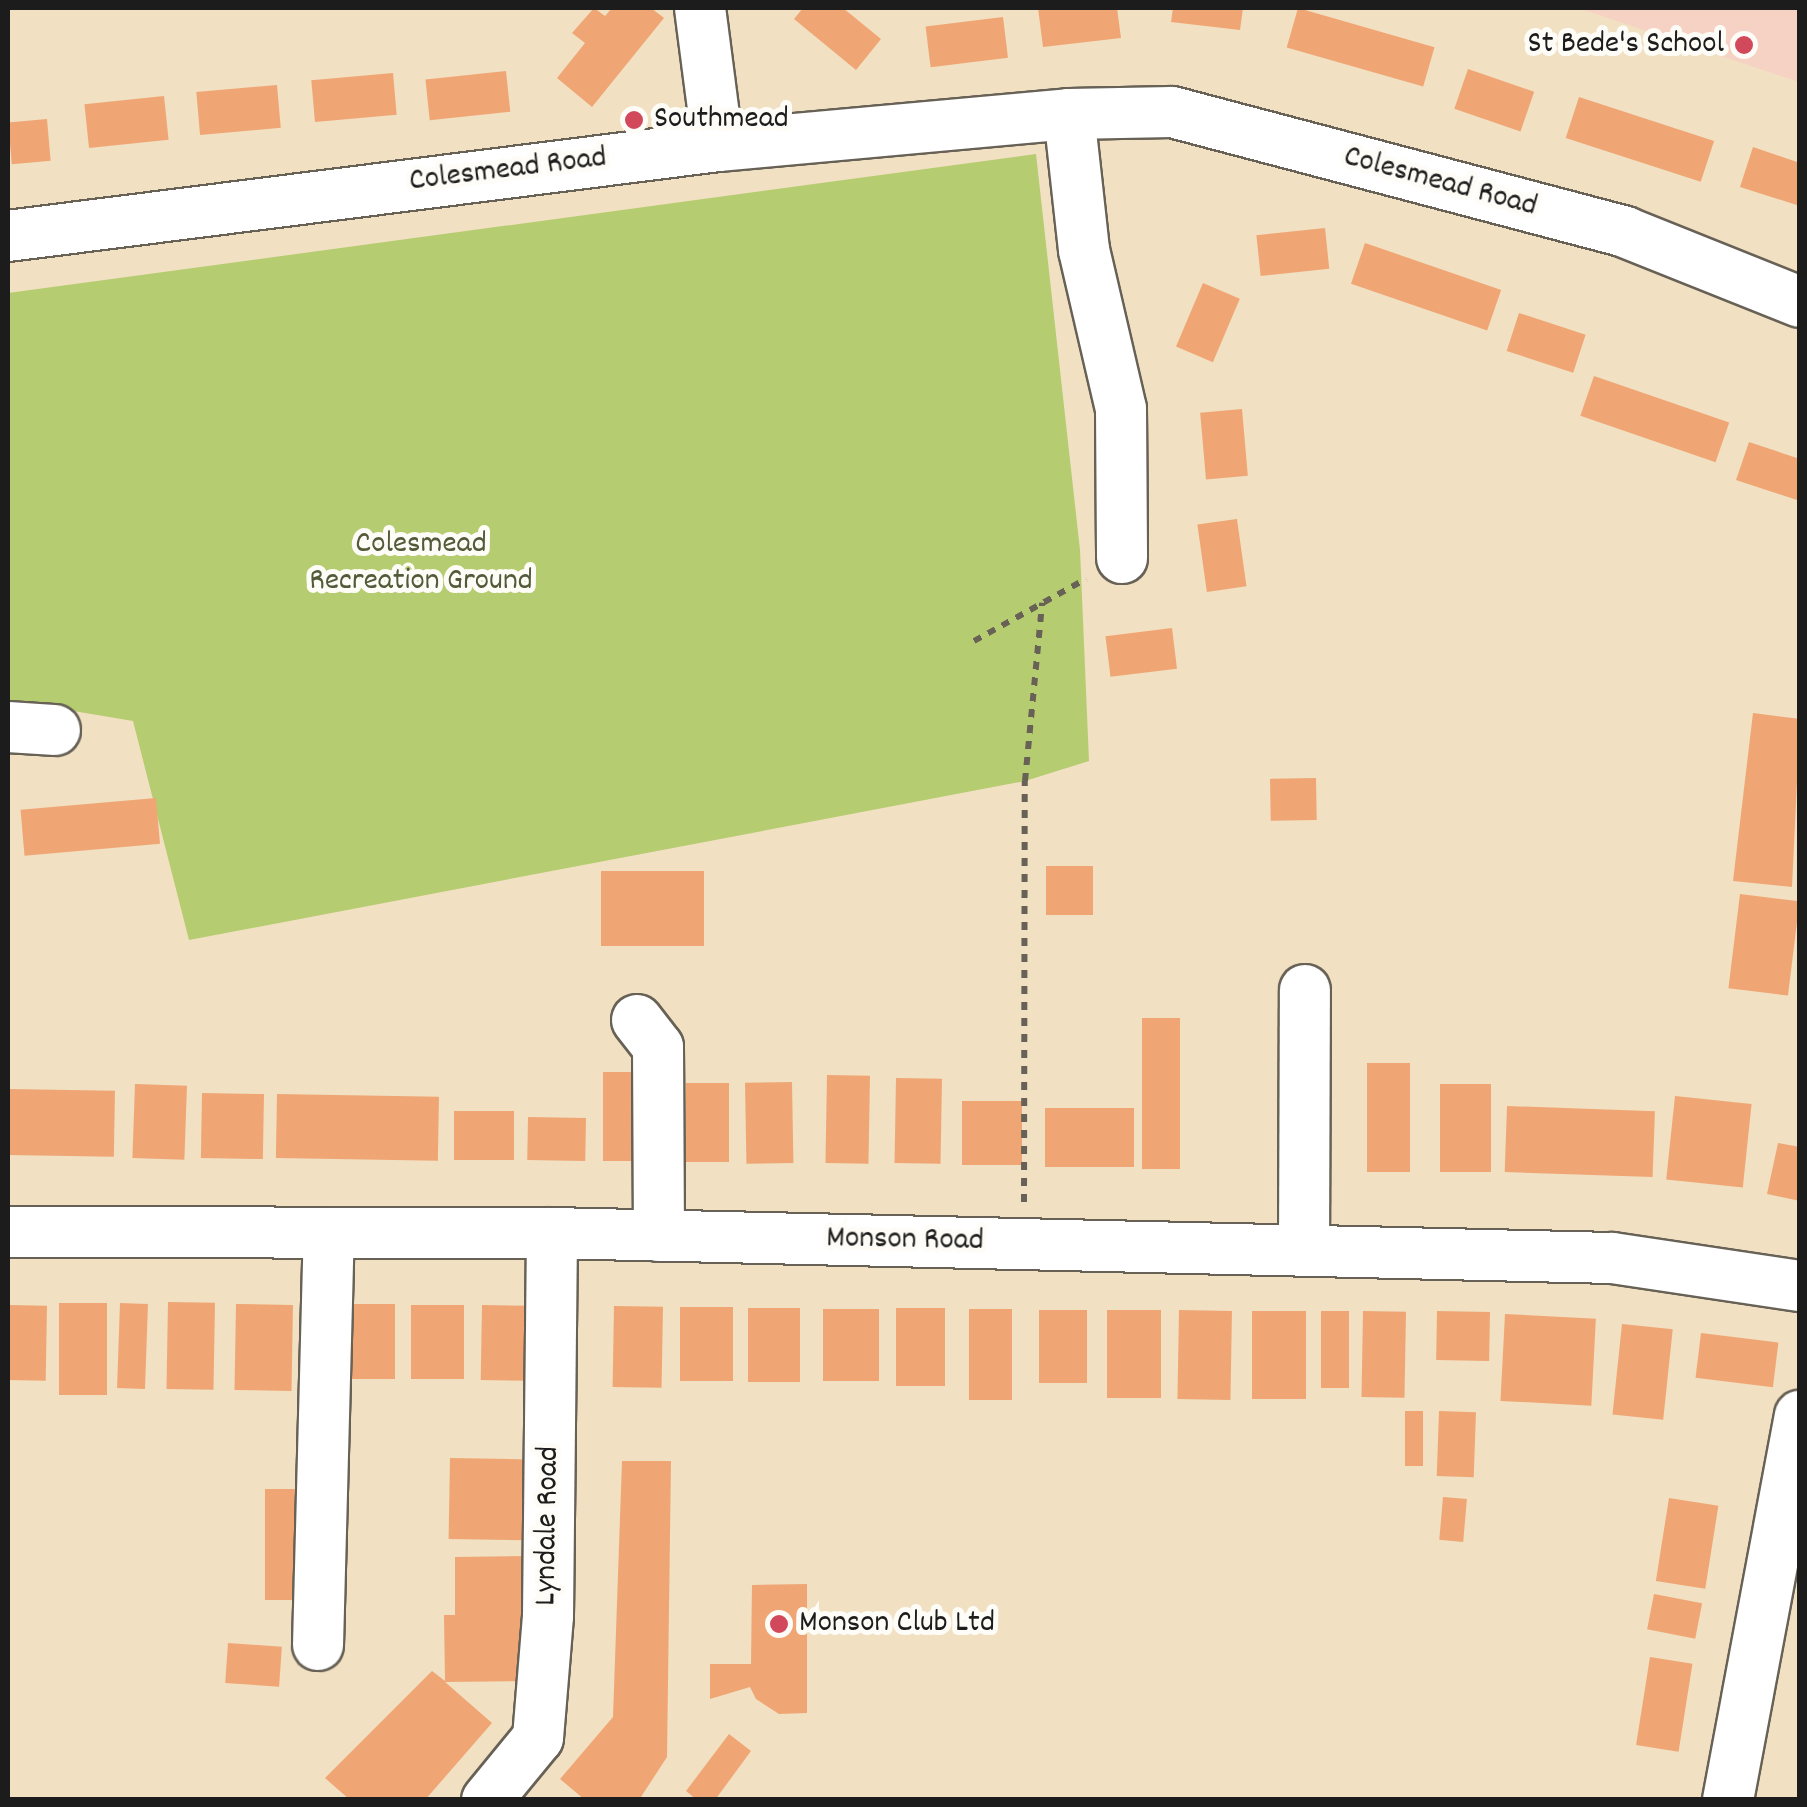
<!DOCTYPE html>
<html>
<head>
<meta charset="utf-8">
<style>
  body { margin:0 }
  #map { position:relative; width:1807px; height:1807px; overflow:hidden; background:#f1e0c2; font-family:Dekko,sans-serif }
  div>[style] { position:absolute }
  .built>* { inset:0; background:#f6d2c4 }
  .green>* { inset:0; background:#b6cc70 }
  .building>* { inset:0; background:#efa674; transform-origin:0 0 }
  .path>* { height:6px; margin-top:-3px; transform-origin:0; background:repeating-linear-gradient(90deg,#676156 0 8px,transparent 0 16px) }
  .roads { filter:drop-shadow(2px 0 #676156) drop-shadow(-2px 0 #676156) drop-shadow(0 2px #676156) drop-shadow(0 -2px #676156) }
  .minor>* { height:50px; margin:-25px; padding:0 25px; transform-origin:25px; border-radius:25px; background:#fff }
  .dots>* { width:28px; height:28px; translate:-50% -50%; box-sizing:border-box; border:5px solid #fdfcf7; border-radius:50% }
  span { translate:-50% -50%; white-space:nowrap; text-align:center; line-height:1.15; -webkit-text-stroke:10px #fdfcf7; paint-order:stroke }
  .poi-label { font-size:32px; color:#1c1c1c }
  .right { translate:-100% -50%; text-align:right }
  .left { translate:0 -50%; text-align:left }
  .street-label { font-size:32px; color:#1c1c1c }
  .park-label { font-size:32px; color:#525a39 }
  .frame { position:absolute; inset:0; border:10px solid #1c1c1c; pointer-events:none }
</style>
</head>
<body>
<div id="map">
  <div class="built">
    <i style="clip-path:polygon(1578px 8px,1799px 8px,1799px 82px)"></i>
  </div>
  <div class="green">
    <i style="clip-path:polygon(1036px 154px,1080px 550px,1089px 761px,1025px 781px,189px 940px,133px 721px,8px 700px,8px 293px)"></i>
  </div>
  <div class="building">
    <i style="clip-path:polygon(594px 8px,605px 16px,612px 8px,651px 8px,664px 18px,592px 107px,557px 78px,585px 43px,572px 33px)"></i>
    <i style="clip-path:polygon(803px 8px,843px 8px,881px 39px,856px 70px,794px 19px)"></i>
    <i style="clip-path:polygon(1038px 8px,1117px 8px,1121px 38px,1043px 47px)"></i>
    <i style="clip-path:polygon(1173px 8px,1243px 8px,1240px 30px,1171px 22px)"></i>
    <i style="left:1298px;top:8px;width:142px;height:41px;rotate:16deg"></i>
    <i style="left:1003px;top:17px;width:41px;height:78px;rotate:83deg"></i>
    <i style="left:1468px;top:69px;width:70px;height:42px;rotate:19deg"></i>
    <i style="left:506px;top:71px;width:41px;height:81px;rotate:84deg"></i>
    <i style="left:393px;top:73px;width:42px;height:82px;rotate:85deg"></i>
    <i style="left:277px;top:85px;width:43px;height:81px;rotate:85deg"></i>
    <i style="left:164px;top:96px;width:44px;height:80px;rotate:84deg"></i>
    <i style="left:1579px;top:97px;width:142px;height:43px;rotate:18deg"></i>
    <i style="left:47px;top:119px;width:42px;height:39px;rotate:85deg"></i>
    <i style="clip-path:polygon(1753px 147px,1800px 163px,1800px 206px,1740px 187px)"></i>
    <i style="left:1325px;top:228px;width:41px;height:69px;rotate:84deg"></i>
    <i style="left:1365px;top:243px;width:144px;height:43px;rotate:19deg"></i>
    <i style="left:1203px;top:283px;width:40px;height:69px;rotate:23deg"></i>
    <i style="left:1519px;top:313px;width:70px;height:40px;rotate:18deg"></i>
    <i style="left:1594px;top:376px;width:143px;height:42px;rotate:19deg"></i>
    <i style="left:1242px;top:409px;width:67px;height:42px;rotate:85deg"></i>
    <i style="clip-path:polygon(1749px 442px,1800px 459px,1800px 501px,1736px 480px)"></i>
    <i style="left:1237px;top:519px;width:68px;height:40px;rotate:82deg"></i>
    <i style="left:1172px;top:628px;width:41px;height:67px;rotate:83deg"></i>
    <i style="clip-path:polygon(1753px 713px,1800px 719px,1792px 887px,1733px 881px)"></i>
    <i style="left:1316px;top:778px;width:42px;height:46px;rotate:89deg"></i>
    <i style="left:156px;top:798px;width:46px;height:136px;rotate:85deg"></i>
    <i style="left:1046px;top:866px;width:47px;height:49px"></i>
    <i style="left:704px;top:871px;width:75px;height:103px;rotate:90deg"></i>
    <i style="left:1740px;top:894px;width:60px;height:95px;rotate:7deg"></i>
    <i style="left:1142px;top:1018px;width:38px;height:151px"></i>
    <i style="left:1367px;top:1063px;width:43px;height:109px"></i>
    <i style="left:603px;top:1072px;width:47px;height:89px"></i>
    <i style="left:827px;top:1075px;width:43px;height:88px;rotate:1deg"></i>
    <i style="left:896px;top:1078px;width:46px;height:85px;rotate:1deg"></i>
    <i style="left:792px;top:1082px;width:81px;height:47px;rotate:89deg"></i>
    <i style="left:686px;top:1083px;width:43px;height:79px"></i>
    <i style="left:135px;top:1084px;width:52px;height:74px;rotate:2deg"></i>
    <i style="left:1491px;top:1084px;width:88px;height:51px;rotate:90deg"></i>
    <i style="left:8px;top:1089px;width:107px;height:66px;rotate:1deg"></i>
    <i style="left:202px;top:1093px;width:62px;height:65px;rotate:1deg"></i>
    <i style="left:277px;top:1094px;width:162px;height:64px;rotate:1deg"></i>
    <i style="left:1675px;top:1096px;width:77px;height:84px;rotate:6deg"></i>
    <i style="left:962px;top:1101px;width:60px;height:64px"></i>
    <i style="left:1507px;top:1106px;width:148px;height:66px;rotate:2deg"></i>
    <i style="left:1045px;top:1108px;width:89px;height:59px"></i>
    <i style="left:454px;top:1111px;width:60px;height:49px"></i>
    <i style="left:528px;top:1117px;width:58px;height:43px;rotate:1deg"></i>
    <i style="clip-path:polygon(1778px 1143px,1800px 1147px,1800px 1201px,1767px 1194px)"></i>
    <i style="left:168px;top:1302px;width:47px;height:87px;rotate:1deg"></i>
    <i style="left:59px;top:1303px;width:48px;height:92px"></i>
    <i style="left:120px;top:1303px;width:28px;height:85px;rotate:2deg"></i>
    <i style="left:236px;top:1304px;width:57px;height:86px;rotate:1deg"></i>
    <i style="left:343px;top:1304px;width:52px;height:75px"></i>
    <i style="left:8px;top:1305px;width:39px;height:75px;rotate:1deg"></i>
    <i style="left:411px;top:1305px;width:53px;height:74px"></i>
    <i style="left:482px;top:1305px;width:50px;height:75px;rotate:1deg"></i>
    <i style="left:614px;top:1306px;width:49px;height:81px;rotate:1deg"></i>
    <i style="left:680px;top:1307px;width:53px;height:74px"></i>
    <i style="left:748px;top:1308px;width:52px;height:74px"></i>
    <i style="left:945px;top:1308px;width:78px;height:49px;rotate:90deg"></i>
    <i style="left:823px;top:1309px;width:56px;height:72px"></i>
    <i style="left:969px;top:1309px;width:43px;height:91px"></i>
    <i style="left:1039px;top:1310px;width:48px;height:73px"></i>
    <i style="left:1107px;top:1310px;width:54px;height:88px"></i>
    <i style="left:1179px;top:1310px;width:53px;height:89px;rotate:1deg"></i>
    <i style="left:1252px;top:1311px;width:54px;height:88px"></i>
    <i style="left:1321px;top:1311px;width:28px;height:77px"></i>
    <i style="left:1363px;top:1311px;width:43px;height:86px;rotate:1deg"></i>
    <i style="left:1437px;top:1311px;width:53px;height:49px;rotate:1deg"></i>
    <i style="left:1505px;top:1314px;width:91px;height:87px;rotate:3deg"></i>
    <i style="left:1622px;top:1324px;width:51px;height:91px;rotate:6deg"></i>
    <i style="left:1701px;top:1333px;width:78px;height:45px;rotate:7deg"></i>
    <i style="left:1405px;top:1411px;width:18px;height:55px"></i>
    <i style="left:1439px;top:1411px;width:37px;height:65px;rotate:2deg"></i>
    <i style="left:450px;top:1458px;width:79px;height:81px;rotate:1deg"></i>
    <i style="clip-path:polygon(622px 1461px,671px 1461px,667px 1757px,639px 1800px,585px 1800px,560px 1779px,613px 1717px)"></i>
    <i style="left:265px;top:1489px;width:37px;height:111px"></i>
    <i style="left:1443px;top:1497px;width:24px;height:43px;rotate:5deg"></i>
    <i style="left:1669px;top:1498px;width:50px;height:84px;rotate:9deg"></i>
    <i style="clip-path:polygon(528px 1556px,523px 1681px,445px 1682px,492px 1723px,425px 1800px,350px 1800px,325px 1778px,432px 1671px,445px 1681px,444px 1615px,455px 1615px,455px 1557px)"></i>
    <i style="clip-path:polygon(807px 1584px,807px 1713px,779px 1714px,756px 1699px,750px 1687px,710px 1699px,710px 1664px,751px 1664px,752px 1585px)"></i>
    <i style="left:1654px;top:1594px;width:49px;height:36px;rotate:11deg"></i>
    <i style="left:228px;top:1643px;width:54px;height:40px;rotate:4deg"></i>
    <i style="left:1650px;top:1657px;width:43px;height:89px;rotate:9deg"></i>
    <i style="clip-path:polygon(729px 1734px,751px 1751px,715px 1800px,697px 1800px,686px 1791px)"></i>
  </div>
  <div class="path">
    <i style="left:974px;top:641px;width:128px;rotate:-29deg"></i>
    <i style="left:1024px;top:1202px;width:421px;rotate:-89.9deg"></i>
    <i style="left:1025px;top:781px;width:179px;rotate:-84.5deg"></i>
  </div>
  <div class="roads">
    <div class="minor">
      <i style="left:700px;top:8px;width:139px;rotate:82.6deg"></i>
      <i style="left:1069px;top:114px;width:137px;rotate:83.7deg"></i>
      <i style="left:1084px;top:250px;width:163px;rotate:76.9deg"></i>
      <i style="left:1121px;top:409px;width:149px;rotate:89.6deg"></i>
      <i style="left:8px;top:236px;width:716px;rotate:-7.22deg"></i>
      <i style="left:718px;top:146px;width:352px;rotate:-5.2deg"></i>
      <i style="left:1069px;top:114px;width:103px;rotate:-1.1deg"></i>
      <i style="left:1172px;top:112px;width:469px;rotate:14.8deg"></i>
      <i style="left:1625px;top:232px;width:188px;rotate:21.8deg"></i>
      <i style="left:8px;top:727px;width:47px;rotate:3.7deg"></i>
      <i style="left:637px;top:1020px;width:34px;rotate:52deg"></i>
      <i style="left:658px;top:1047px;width:189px;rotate:89.7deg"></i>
      <i style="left:8px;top:1232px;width:544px;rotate:0.11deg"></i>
      <i style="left:552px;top:1233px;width:1060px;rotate:1.35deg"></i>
      <i style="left:1612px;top:1258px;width:190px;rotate:8.5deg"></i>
      <i style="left:1304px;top:1251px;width:261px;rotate:-89.8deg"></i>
      <i style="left:318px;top:1645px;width:412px;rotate:-88.5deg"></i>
      <i style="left:487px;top:1800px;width:80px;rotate:-50.6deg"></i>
      <i style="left:538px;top:1738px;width:122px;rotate:-85.3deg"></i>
      <i style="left:548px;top:1616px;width:383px;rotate:-89.4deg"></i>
      <i style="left:1728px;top:1800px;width:391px;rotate:-79.4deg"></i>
    </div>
  </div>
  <div class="dots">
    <i style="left:1744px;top:45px;background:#d1495b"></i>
    <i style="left:634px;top:120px;background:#d1495b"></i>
    <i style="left:779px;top:1624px;background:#d1495b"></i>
  </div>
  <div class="poi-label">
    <span class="right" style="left:1724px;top:45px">St Bede's School</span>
    <span class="left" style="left:654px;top:120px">Southmead</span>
    <span class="left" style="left:799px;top:1624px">Monson Club Ltd</span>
  </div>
  <div class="street-label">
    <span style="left:508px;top:171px;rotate:-7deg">Colesmead Road</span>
    <span style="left:1440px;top:183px;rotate:15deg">Colesmead Road</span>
    <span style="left:905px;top:1241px;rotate:1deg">Monson Road</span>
    <span style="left:549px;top:1526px;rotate:-89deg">Lyndale Road</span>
  </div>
  <div class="park-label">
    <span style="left:421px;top:564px">Colesmead<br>Recreation Ground</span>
  </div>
  <div class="frame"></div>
</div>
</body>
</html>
